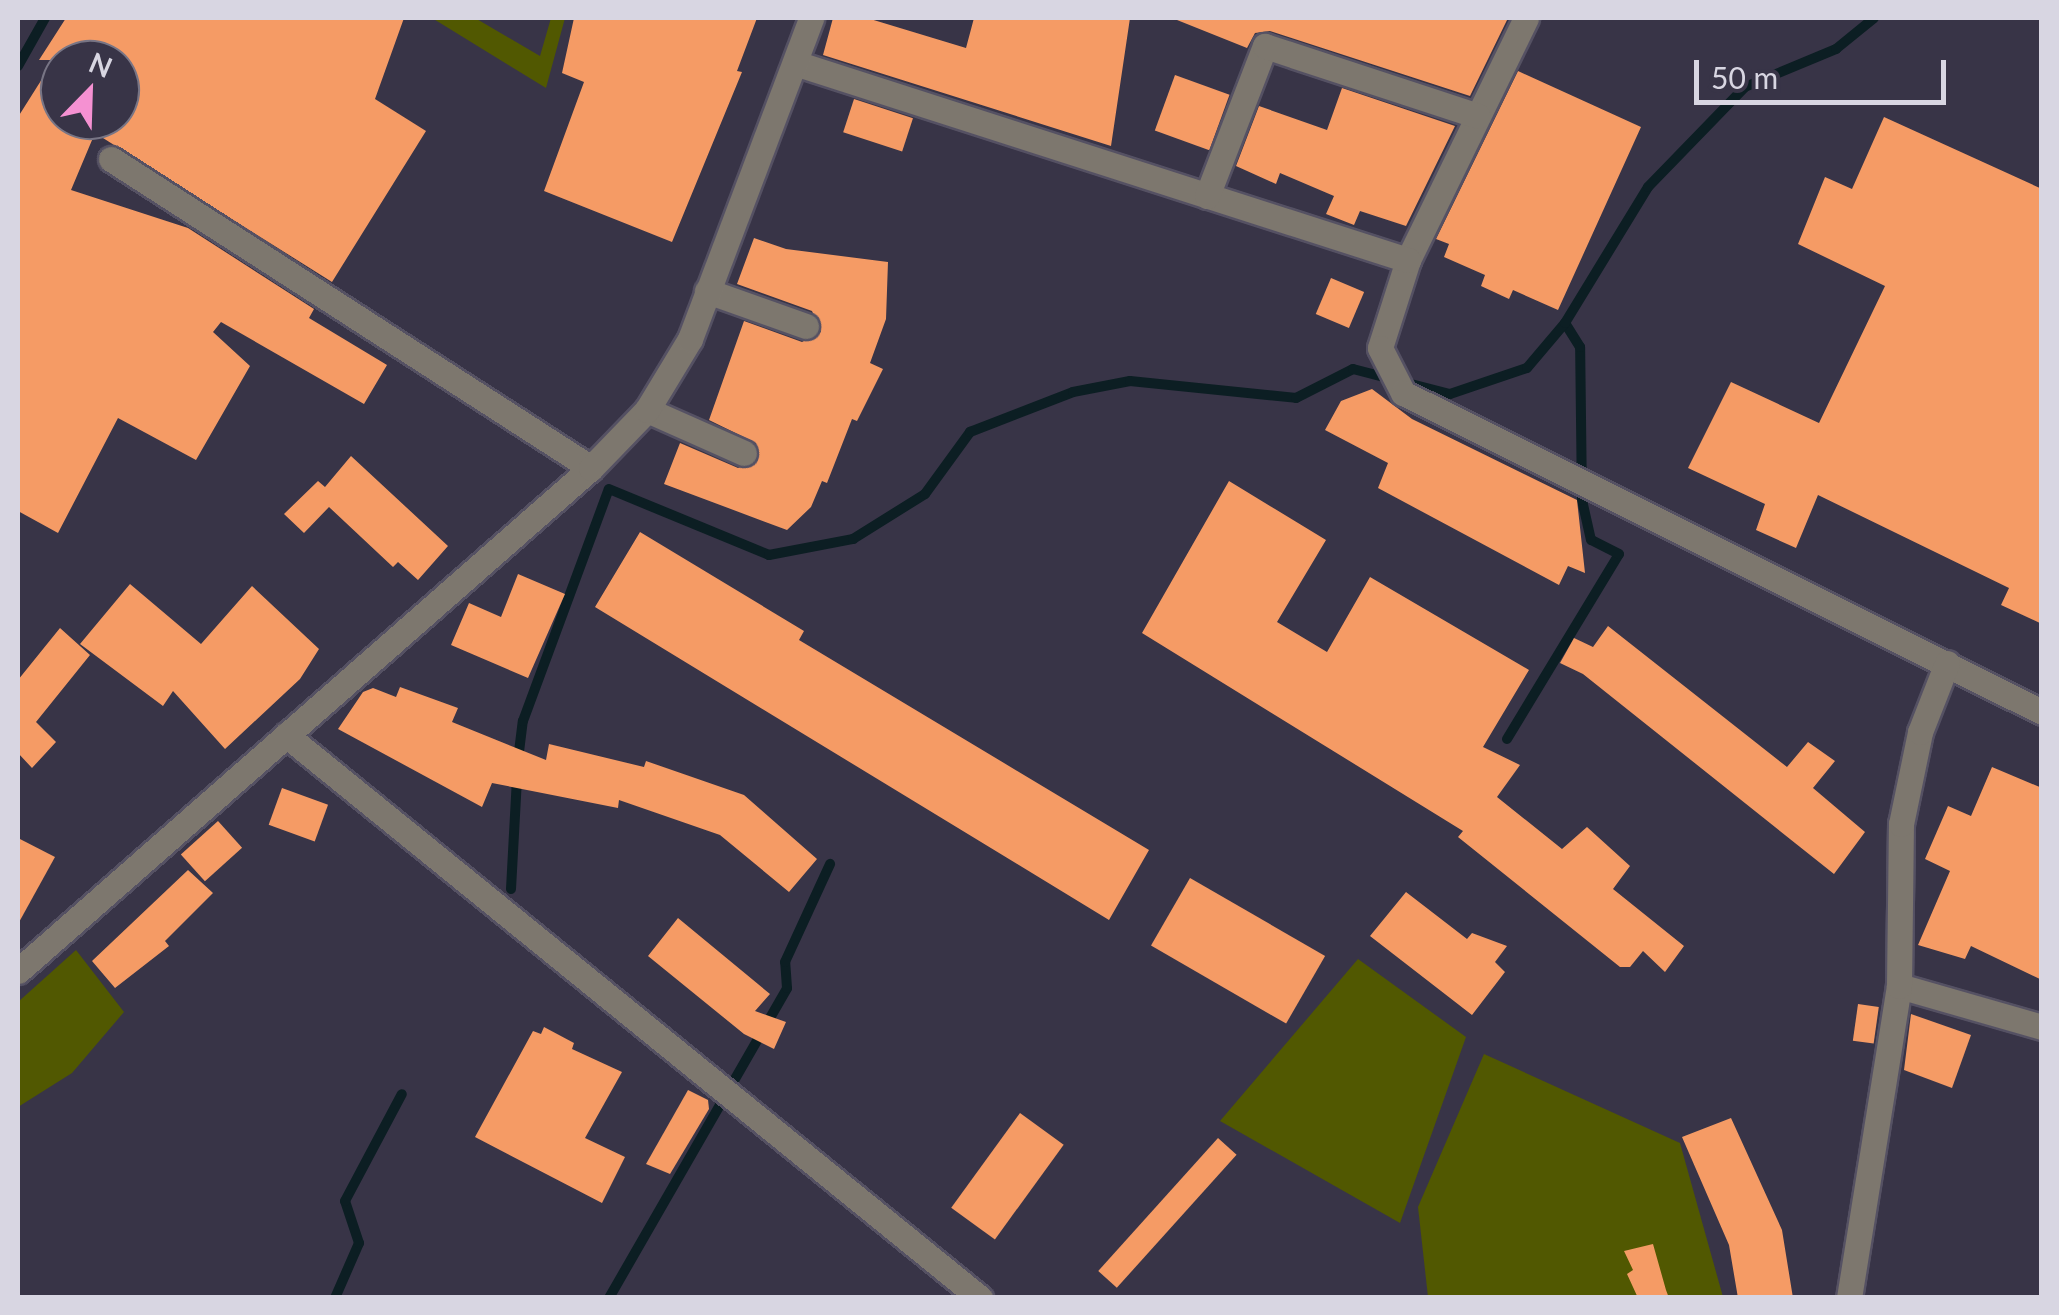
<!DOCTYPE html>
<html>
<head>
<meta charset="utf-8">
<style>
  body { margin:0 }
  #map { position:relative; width:2059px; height:1315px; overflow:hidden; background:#383447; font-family:Lato,sans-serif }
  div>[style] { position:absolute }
  .green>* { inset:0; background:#515801 }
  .stream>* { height:10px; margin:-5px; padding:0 5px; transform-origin:5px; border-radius:5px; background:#0c1e23 }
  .building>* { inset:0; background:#f59b65; transform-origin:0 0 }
  .roads { filter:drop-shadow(2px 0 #555163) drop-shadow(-2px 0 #555163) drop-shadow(0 2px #555163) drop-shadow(0 -2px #555163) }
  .minor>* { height:25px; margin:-12.5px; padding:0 12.5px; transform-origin:12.5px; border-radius:12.5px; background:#7d776e }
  span { translate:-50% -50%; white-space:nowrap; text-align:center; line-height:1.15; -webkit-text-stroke:10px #383447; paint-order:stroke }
  .frame { position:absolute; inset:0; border:20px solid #d8d6e2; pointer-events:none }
  .north { position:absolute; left:40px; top:40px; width:100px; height:100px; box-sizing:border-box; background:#383447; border:2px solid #787585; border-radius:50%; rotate:23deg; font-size:28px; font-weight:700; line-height:40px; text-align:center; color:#d8d6e2 }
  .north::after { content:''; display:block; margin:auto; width:35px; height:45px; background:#f591d2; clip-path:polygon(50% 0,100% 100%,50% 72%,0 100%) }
  .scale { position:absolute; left:1694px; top:60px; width:252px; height:45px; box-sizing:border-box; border:5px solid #d8d6e2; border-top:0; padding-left:12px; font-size:30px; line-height:35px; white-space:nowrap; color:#d8d6e2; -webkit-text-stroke:8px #383447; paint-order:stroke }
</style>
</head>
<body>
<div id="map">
  <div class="green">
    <i style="clip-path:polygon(432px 18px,475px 18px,540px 56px,551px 18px,565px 18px,546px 88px)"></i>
    <i style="clip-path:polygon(76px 950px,124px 1012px,72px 1073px,18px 1107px,18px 1002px)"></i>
    <i style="clip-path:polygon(1358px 959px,1466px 1037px,1400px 1223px,1220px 1121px)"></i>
    <i style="clip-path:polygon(1484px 1054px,1680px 1143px,1723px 1297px,1428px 1297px,1418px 1207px)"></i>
  </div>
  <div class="stream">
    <i style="left:18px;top:66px;width:55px;rotate:-60.6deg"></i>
    <i style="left:1507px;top:739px;width:216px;rotate:-58.8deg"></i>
    <i style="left:1619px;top:554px;width:31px;rotate:-153deg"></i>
    <i style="left:1591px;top:540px;width:41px;rotate:-102.7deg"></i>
    <i style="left:1582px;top:500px;width:153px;rotate:-90.7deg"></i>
    <i style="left:1580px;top:347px;width:28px;rotate:-122deg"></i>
    <i style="left:518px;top:760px;width:39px;rotate:-83deg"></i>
    <i style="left:523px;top:721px;width:247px;rotate:-69.7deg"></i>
    <i style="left:609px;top:489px;width:173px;rotate:22.4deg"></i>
    <i style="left:769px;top:555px;width:86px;rotate:-10.8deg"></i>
    <i style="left:853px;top:539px;width:85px;rotate:-32deg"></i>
    <i style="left:925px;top:494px;width:77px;rotate:-54deg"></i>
    <i style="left:970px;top:432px;width:110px;rotate:-21.2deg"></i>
    <i style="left:1073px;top:392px;width:58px;rotate:-10.9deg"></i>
    <i style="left:1130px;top:381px;width:167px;rotate:5.8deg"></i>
    <i style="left:1296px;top:398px;width:64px;rotate:-27deg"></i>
    <i style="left:1353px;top:369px;width:100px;rotate:14.5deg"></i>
    <i style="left:1450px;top:394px;width:81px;rotate:-18.7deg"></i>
    <i style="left:1527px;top:368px;width:59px;rotate:-49.8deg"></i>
    <i style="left:1565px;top:323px;width:159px;rotate:-58.6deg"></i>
    <i style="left:1648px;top:187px;width:139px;rotate:-45.9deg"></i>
    <i style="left:1745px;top:87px;width:99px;rotate:-22.7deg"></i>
    <i style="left:1836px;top:49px;width:49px;rotate:-39.2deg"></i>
    <i style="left:511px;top:889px;width:112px;rotate:-86.9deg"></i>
    <i style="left:335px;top:1298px;width:60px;rotate:-66.4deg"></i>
    <i style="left:359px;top:1243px;width:44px;rotate:-108.4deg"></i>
    <i style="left:345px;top:1201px;width:121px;rotate:-62deg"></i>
    <i style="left:609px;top:1298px;width:357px;rotate:-60.1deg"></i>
    <i style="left:787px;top:988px;width:26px;rotate:-94deg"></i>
    <i style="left:785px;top:962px;width:108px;rotate:-65.3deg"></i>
  </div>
  <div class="building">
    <i style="clip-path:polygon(evenodd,66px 18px,404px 18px,375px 99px,426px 131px,332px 282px,95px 133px,71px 190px,188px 228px,314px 309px,309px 318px,387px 365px,364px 404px,221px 322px,213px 332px,250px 366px,196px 460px,118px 418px,58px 533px,18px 511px,18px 117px,54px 60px,39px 60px,66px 18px,60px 60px,120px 60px,120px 120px,60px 120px,60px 60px)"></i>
    <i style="clip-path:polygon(574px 18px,757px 18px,737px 71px,742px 72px,672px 242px,544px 191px,584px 82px,562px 73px)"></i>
    <i style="clip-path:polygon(833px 18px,867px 18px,966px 48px,974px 18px,1130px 18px,1111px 146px,823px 55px)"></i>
    <i style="clip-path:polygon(1172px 18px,1508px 18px,1470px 96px,1270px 31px,1255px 33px,1247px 48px)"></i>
    <i style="clip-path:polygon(1518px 71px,1641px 127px,1558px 310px,1513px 290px,1509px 299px,1481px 286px,1485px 275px,1444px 257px,1449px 244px,1436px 239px)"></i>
    <i style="left:1175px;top:75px;width:58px;height:59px;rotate:20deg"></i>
    <i style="clip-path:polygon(1342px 88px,1455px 126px,1406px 226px,1360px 211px,1354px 225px,1326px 214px,1334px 196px,1280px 173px,1276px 184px,1236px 166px,1259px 106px,1327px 130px)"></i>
    <i style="left:854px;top:99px;width:62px;height:35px;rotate:18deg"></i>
    <i style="clip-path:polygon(1884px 117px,2042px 189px,2042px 624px,2001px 605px,2009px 588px,1818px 495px,1796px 548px,1756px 530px,1765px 504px,1688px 468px,1731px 382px,1819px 423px,1885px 286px,1798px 244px,1825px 177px,1852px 189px)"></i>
    <i style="clip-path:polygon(754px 238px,786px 249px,888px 262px,886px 319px,870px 363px,883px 369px,857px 421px,852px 419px,827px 483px,822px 481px,811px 507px,787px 530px,664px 484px,680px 443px,738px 468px,758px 460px,756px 443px,709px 420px,744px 321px,802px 342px,821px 332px,812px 311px,737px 284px)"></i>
    <i style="left:1331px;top:278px;width:36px;height:39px;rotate:23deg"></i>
    <i style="clip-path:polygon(1372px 389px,1412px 419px,1577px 500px,1585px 573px,1568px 566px,1559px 585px,1378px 488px,1388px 463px,1325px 430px,1341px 401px)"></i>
    <i style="clip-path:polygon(351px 456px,448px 546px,418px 580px,398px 562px,393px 567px,329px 507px,304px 533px,284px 514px,318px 481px,325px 487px)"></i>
    <i style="clip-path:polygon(1229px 481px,1326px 540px,1277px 622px,1327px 652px,1370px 577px,1529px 670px,1483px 747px,1520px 765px,1497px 797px,1562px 849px,1587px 827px,1630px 866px,1613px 889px,1684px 946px,1665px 972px,1643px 951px,1630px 967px,1620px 967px,1458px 837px,1463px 831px,1142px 633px)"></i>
    <i style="clip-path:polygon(640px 532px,804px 631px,799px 640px,1149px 850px,1109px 920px,595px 607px)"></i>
    <i style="clip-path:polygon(518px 574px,565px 594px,528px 678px,451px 645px,469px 603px,501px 617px)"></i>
    <i style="clip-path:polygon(130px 584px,201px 644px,252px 586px,319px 649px,300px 679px,225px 749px,173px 691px,163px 706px,80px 644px)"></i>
    <i style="clip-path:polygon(1608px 626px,1787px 767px,1808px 742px,1835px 761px,1813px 788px,1865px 832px,1834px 874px,1583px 674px,1560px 663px,1574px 638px,1593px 647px)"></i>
    <i style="clip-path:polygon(60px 628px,90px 655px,36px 722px,56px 742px,32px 768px,18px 753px,18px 680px)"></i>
    <i style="clip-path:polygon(400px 687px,458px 708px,452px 722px,546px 760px,549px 744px,644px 767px,646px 761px,744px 795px,817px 859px,789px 892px,720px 835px,619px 800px,618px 808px,492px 783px,482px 807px,338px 729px,363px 692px,373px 688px,396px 697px)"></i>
    <i style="clip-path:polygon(1992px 767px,2042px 788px,2042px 980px,1971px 946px,1965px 959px,1918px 945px,1950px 871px,1925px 859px,1948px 806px,1971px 816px)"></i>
    <i style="left:282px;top:788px;width:49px;height:39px;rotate:20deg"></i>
    <i style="left:218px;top:821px;width:36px;height:50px;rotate:48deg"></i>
    <i style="clip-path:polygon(18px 838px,55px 857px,18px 924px)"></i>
    <i style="clip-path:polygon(188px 870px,213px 893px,165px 941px,169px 946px,115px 988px,92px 961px)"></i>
    <i style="left:1190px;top:878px;width:156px;height:78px;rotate:30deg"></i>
    <i style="clip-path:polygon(1406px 892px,1467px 939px,1472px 933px,1507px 946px,1495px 962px,1505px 972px,1472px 1015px,1370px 936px)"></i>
    <i style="clip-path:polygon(678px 918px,770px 994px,755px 1011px,786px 1022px,774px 1049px,744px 1034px,648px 956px)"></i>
    <i style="left:1858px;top:1004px;width:21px;height:37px;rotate:8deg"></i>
    <i style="clip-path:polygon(1911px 1014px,1971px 1035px,1952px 1088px,1904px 1070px)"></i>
    <i style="clip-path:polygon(544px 1027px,574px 1043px,572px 1049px,622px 1072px,585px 1138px,625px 1157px,602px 1203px,475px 1137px,533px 1031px,541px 1034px)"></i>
    <i style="clip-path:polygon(688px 1090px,708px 1100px,709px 1109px,670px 1174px,646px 1164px)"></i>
    <i style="left:1020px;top:1113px;width:54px;height:117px;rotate:36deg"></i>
    <i style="clip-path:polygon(1731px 1118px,1782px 1230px,1793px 1298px,1738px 1298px,1729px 1245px,1682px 1137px)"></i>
    <i style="left:1218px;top:1138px;width:25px;height:179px;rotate:42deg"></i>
    <i style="clip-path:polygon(1653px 1244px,1666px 1290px,1669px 1298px,1638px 1298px,1627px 1274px,1633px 1270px,1624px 1251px)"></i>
  </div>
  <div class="roads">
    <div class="minor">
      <i style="left:1526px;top:18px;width:269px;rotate:116deg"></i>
      <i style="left:1408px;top:260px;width:92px;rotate:107.7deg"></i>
      <i style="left:1380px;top:348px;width:51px;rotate:62.9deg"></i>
      <i style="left:1403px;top:393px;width:714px;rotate:26.53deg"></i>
      <i style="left:795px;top:63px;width:644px;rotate:17.82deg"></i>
      <i style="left:111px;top:159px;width:571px;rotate:32.77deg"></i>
      <i style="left:1207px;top:196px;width:161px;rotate:-68.9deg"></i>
      <i style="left:1265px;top:46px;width:224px;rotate:18.2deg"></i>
      <i style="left:707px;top:291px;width:105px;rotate:19.5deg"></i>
      <i style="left:647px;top:410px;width:106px;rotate:23.9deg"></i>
      <i style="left:286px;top:735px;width:894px;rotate:39.05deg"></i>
      <i style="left:18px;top:971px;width:762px;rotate:-41.28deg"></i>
      <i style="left:591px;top:468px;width:81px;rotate:-46deg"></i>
      <i style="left:647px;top:410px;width:83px;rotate:-58.8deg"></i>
      <i style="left:690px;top:339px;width:343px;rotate:-69.3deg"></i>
      <i style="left:1899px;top:986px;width:149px;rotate:16deg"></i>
      <i style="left:1849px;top:1298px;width:316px;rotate:-80.9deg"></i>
      <i style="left:1899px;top:986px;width:162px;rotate:-89.3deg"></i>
      <i style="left:1901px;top:824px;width:94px;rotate:-78.3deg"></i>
      <i style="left:1920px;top:732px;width:74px;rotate:-68.6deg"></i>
    </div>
  </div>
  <div class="frame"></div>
  <div class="north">N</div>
  <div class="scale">50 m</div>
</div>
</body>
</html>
